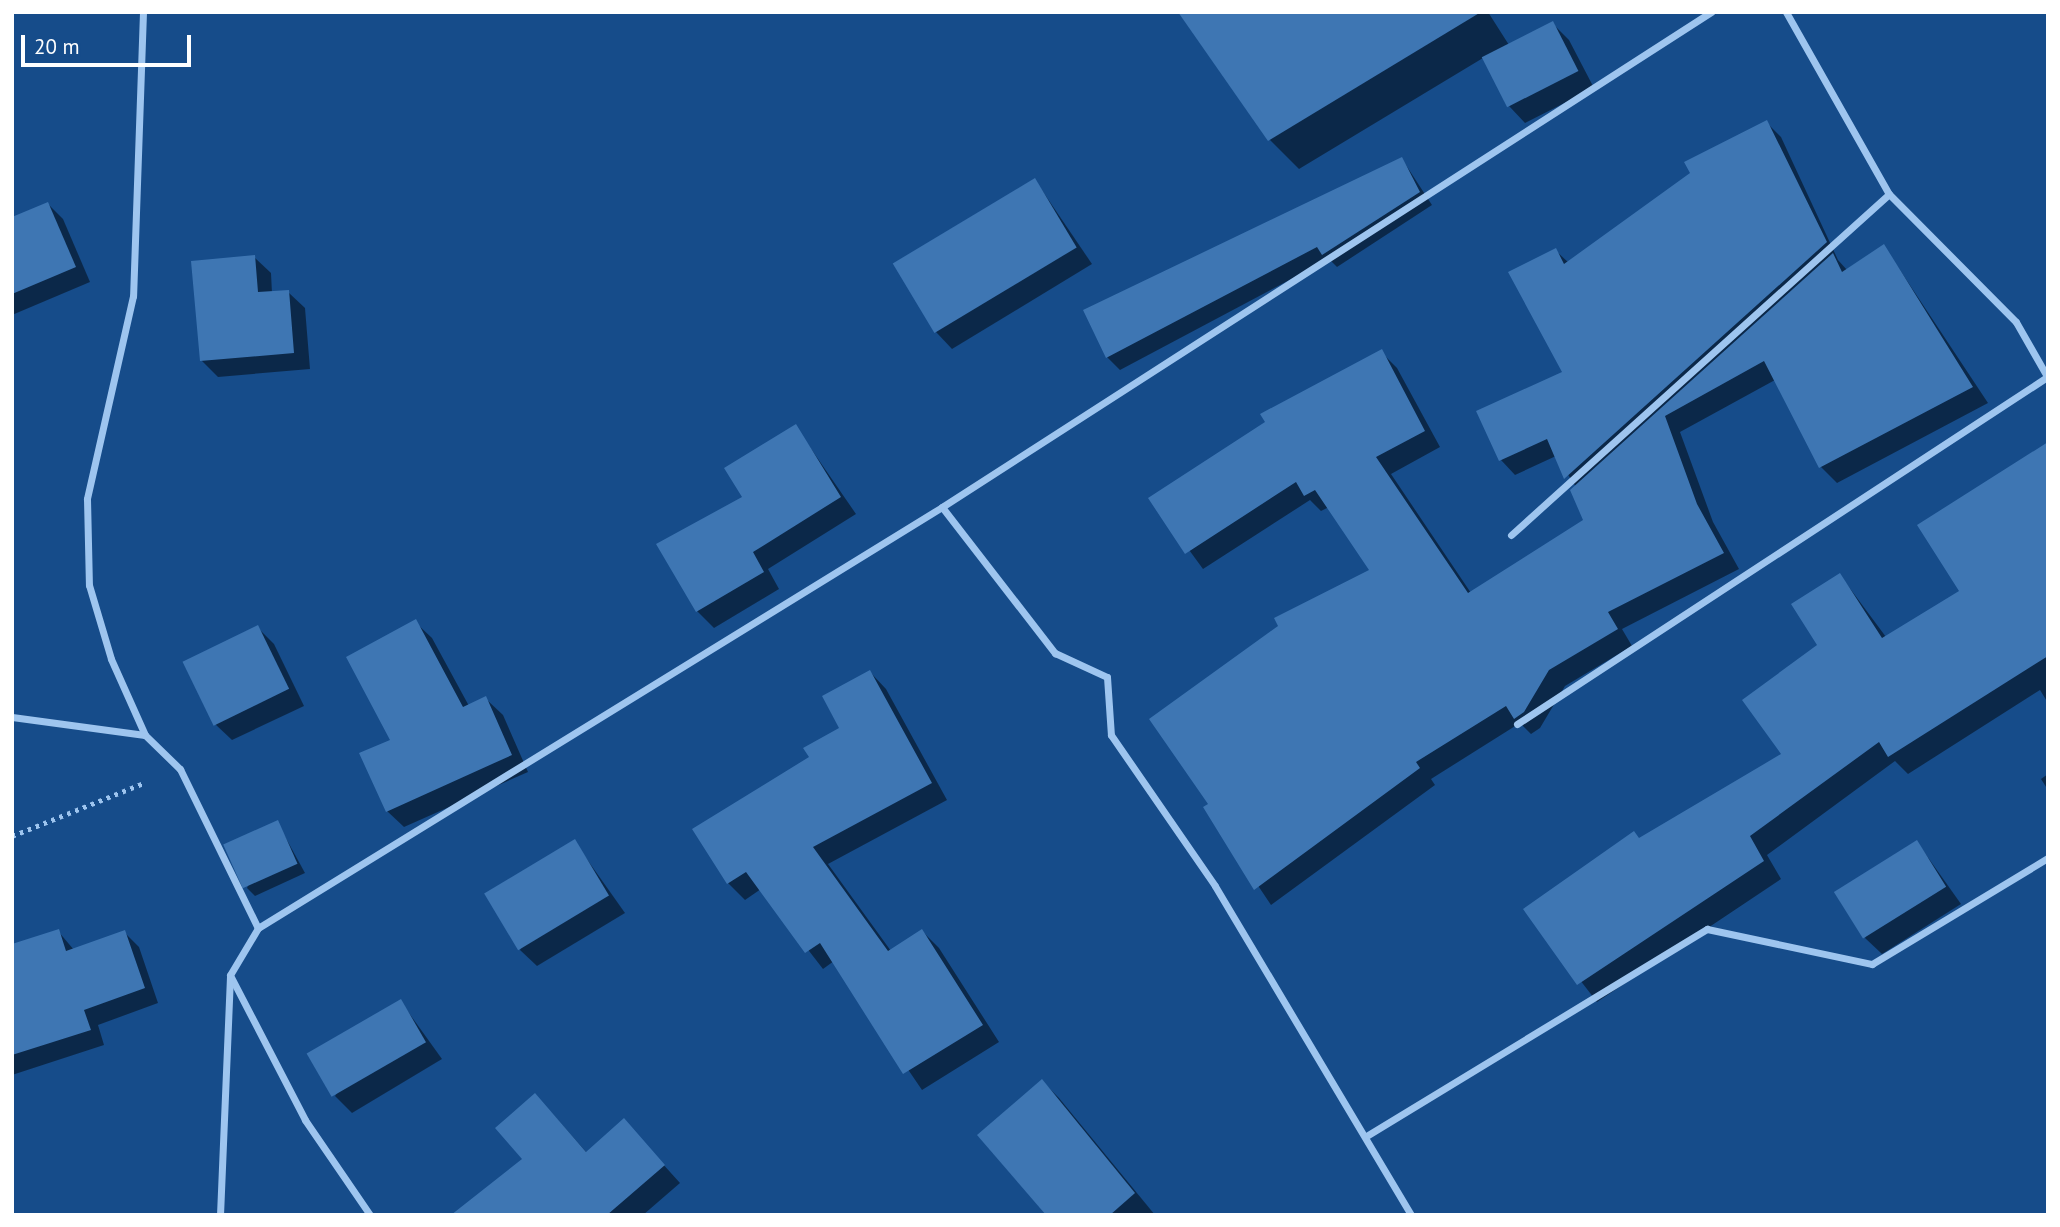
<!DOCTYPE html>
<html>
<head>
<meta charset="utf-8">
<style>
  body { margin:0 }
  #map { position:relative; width:2060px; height:1227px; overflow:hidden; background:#164c8a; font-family:"PT Sans",sans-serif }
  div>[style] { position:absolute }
  .shadow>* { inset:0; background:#0007 }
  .building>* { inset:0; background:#3e76b3; transform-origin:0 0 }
  .path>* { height:4.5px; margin-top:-2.25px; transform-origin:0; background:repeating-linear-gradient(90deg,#9ec5ef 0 3.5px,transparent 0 8.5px) }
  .street>* { height:7px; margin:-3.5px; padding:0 3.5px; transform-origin:3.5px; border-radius:3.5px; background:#9ec5ef }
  span { translate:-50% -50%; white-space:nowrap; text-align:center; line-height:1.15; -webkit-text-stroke:5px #164c8a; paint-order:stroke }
  .frame { position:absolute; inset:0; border:14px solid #fff; pointer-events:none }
  .scale { position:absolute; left:21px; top:35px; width:170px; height:32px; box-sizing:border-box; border:4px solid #fff; border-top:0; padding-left:9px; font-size:21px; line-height:24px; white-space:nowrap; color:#fff; -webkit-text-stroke:5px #164c8a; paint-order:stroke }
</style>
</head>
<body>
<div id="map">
  <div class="shadow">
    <i style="clip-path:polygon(1180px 12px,1488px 12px,1509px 45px,1552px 23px,1569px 40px,1594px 88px,1525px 123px,1509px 106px,1483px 58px,1299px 169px,1270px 140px)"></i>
    <i style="clip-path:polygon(1766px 122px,1781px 137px,1838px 260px,1847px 270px,1884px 246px,1988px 403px,1837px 483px,1821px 467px,1775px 380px,1680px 432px,1713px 522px,1739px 569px,1622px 629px,1632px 646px,1565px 686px,1540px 728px,1531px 734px,1520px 723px,1431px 779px,1435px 785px,1271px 905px,1206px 808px,1371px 570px,1329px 507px,1321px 511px,1310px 500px,1203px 569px,1151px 498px,1381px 352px,1397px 368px,1440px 447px,1391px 474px,1471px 593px,1585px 521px,1576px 487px,1556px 456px,1515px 475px,1501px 460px,1565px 373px,1555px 250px,1569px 263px)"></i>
    <i style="clip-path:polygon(1402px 159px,1432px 205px,1337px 267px,1329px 259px,1120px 370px,1107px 357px)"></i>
    <i style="clip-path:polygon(1035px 180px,1092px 264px,952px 349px,936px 332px)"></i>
    <i style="clip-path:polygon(48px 204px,63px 219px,90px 282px,12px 315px,12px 219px)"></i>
    <i style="clip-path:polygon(254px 257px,271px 273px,272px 293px,288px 292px,305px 308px,310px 369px,218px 377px,201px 360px)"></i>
    <i style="clip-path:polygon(796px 427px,856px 514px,768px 569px,779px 589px,714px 628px,697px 611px,744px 498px)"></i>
    <i style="clip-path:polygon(2048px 444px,2048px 703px,2040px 690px,1908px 774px,1895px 761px,1767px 855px,1781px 879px,1597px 1002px,1525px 909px,1784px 755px,1840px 575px,1886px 637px,1961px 591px)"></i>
    <i style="clip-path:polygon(415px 622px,432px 638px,469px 706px,486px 699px,503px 715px,528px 772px,404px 827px,387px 811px)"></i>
    <i style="clip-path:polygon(258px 628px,274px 644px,304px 706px,232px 740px,215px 724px)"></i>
    <i style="clip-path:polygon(870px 672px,886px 689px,947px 800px,828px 864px,891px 951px,922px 931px,939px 948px,999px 1042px,922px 1090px,834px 961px,823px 969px,761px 889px,745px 900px,728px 883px,811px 758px,841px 729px)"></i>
    <i style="clip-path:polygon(2048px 774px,2048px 790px,2041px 779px)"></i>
    <i style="clip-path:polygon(277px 822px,305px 873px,255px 896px,247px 888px)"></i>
    <i style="clip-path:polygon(574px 841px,625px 913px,537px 966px,520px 950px)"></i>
    <i style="clip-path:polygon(1917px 842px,1961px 904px,1882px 954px,1865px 938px)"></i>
    <i style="clip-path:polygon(58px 931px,74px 950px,124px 932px,139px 947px,158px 1003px,98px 1025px,104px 1045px,12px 1075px,12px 946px)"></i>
    <i style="clip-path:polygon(401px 1002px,442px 1059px,352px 1113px,335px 1096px)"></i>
    <i style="clip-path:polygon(1042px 1081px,1059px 1098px,1155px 1215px,1048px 1215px)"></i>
    <i style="clip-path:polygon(551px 1112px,587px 1153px,624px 1121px,680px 1183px,643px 1215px,453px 1215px,525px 1159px)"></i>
  </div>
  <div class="building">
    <i style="clip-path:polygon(1178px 12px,1481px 12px,1268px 141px)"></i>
    <i style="left:1553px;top:21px;width:56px;height:80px;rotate:63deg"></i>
    <i style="clip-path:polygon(1767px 120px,1827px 242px,1564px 479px,1547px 439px,1499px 461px,1476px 411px,1562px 372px,1508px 272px,1556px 248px,1564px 264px,1690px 173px,1684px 162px)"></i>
    <i style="clip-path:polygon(1402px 157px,1420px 192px,1322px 255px,1317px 247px,1106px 358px,1083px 310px)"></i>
    <i style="left:1035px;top:178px;width:81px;height:166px;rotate:59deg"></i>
    <i style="clip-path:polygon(48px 202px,76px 267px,12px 294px,12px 217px)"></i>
    <i style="clip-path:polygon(1884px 244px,1973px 387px,1819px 468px,1764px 361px,1665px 416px,1697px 504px,1724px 553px,1608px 612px,1618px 629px,1549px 670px,1524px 712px,1514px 719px,1506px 706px,1416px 762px,1420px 768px,1254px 890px,1203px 807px,1208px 804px,1149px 719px,1278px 626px,1274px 618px,1369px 570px,1315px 490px,1304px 496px,1296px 482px,1185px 554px,1148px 498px,1265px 422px,1260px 414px,1382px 349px,1425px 431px,1376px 457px,1468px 593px,1583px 520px,1570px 490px,1833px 253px,1842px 272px)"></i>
    <i style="clip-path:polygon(255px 255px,258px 292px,289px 290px,294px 353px,200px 361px,191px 261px)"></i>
    <i style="clip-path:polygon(796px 424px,841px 497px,753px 552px,764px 572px,696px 612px,656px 544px,742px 497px,724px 468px)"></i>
    <i style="clip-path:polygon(2048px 442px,2048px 656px,1888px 757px,1879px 742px,1750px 836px,1764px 861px,1577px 985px,1523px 909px,1634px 831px,1639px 838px,1781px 754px,1742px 700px,1817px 645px,1791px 604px,1840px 573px,1882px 638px,1959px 591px,1917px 525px)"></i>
    <i style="clip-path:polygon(416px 619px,463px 707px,486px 696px,512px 755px,386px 812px,359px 753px,390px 740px,346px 657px)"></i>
    <i style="left:258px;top:625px;width:71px;height:84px;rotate:64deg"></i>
    <i style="clip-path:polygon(870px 670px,932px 783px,813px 847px,888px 951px,922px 929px,983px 1025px,903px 1074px,820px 943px,805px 953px,746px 872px,727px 884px,692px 829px,809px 757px,803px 748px,839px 728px,822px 696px)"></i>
    <i style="left:278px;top:820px;width:48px;height:60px;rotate:66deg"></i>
    <i style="left:575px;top:839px;width:66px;height:106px;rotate:59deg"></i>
    <i style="left:1917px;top:840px;width:55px;height:98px;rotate:58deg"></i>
    <i style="clip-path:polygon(59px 929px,66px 951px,125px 930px,145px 988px,84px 1010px,91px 1030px,12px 1055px,12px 944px)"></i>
    <i style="left:401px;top:999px;width:50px;height:109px;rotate:60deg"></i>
    <i style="clip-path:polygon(1042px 1079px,1135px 1193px,1110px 1215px,1046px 1215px,977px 1135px)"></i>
    <i style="clip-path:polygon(535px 1093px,586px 1152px,624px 1118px,665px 1165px,607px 1215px,451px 1215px,522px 1159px,495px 1128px)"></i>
  </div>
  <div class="path">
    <i style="left:12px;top:836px;width:144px;rotate:-21.9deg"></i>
  </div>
  <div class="street">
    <i style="left:143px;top:12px;width:284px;rotate:92deg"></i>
    <i style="left:133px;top:296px;width:208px;rotate:102.8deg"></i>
    <i style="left:87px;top:499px;width:86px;rotate:88.7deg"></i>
    <i style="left:89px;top:585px;width:77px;rotate:73.4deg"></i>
    <i style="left:111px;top:659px;width:83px;rotate:65.9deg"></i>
    <i style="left:145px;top:735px;width:49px;rotate:44.2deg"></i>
    <i style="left:180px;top:769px;width:177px;rotate:63.9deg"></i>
    <i style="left:1786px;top:12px;width:209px;rotate:60.5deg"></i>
    <i style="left:1889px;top:194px;width:180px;rotate:45.2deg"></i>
    <i style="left:2016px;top:322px;width:64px;rotate:60.3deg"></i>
    <i style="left:942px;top:507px;width:185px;rotate:52.3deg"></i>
    <i style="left:1055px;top:653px;width:57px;rotate:24.8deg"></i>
    <i style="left:1107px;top:677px;width:58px;rotate:86.1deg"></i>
    <i style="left:1111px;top:735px;width:183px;rotate:55.4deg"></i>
    <i style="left:1215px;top:886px;width:383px;rotate:59.2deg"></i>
    <i style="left:1511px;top:535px;width:509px;rotate:-42.05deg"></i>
    <i style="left:12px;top:717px;width:134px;rotate:7.7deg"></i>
    <i style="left:1517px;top:724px;width:633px;rotate:-33.21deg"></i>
    <i style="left:231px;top:977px;width:161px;rotate:62.6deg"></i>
    <i style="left:305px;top:1120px;width:115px;rotate:55.6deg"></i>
    <i style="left:1368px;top:1135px;width:397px;rotate:-31.3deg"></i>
    <i style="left:1707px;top:929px;width:169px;rotate:12deg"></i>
    <i style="left:1872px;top:964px;width:205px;rotate:-31.1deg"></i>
    <i style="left:220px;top:1215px;width:240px;rotate:-87.6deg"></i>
    <i style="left:230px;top:975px;width:55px;rotate:-59.2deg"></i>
    <i style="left:258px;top:928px;width:803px;rotate:-31.61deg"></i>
    <i style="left:942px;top:507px;width:915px;rotate:-32.77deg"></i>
  </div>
  <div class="frame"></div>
  <div class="scale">20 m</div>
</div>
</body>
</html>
